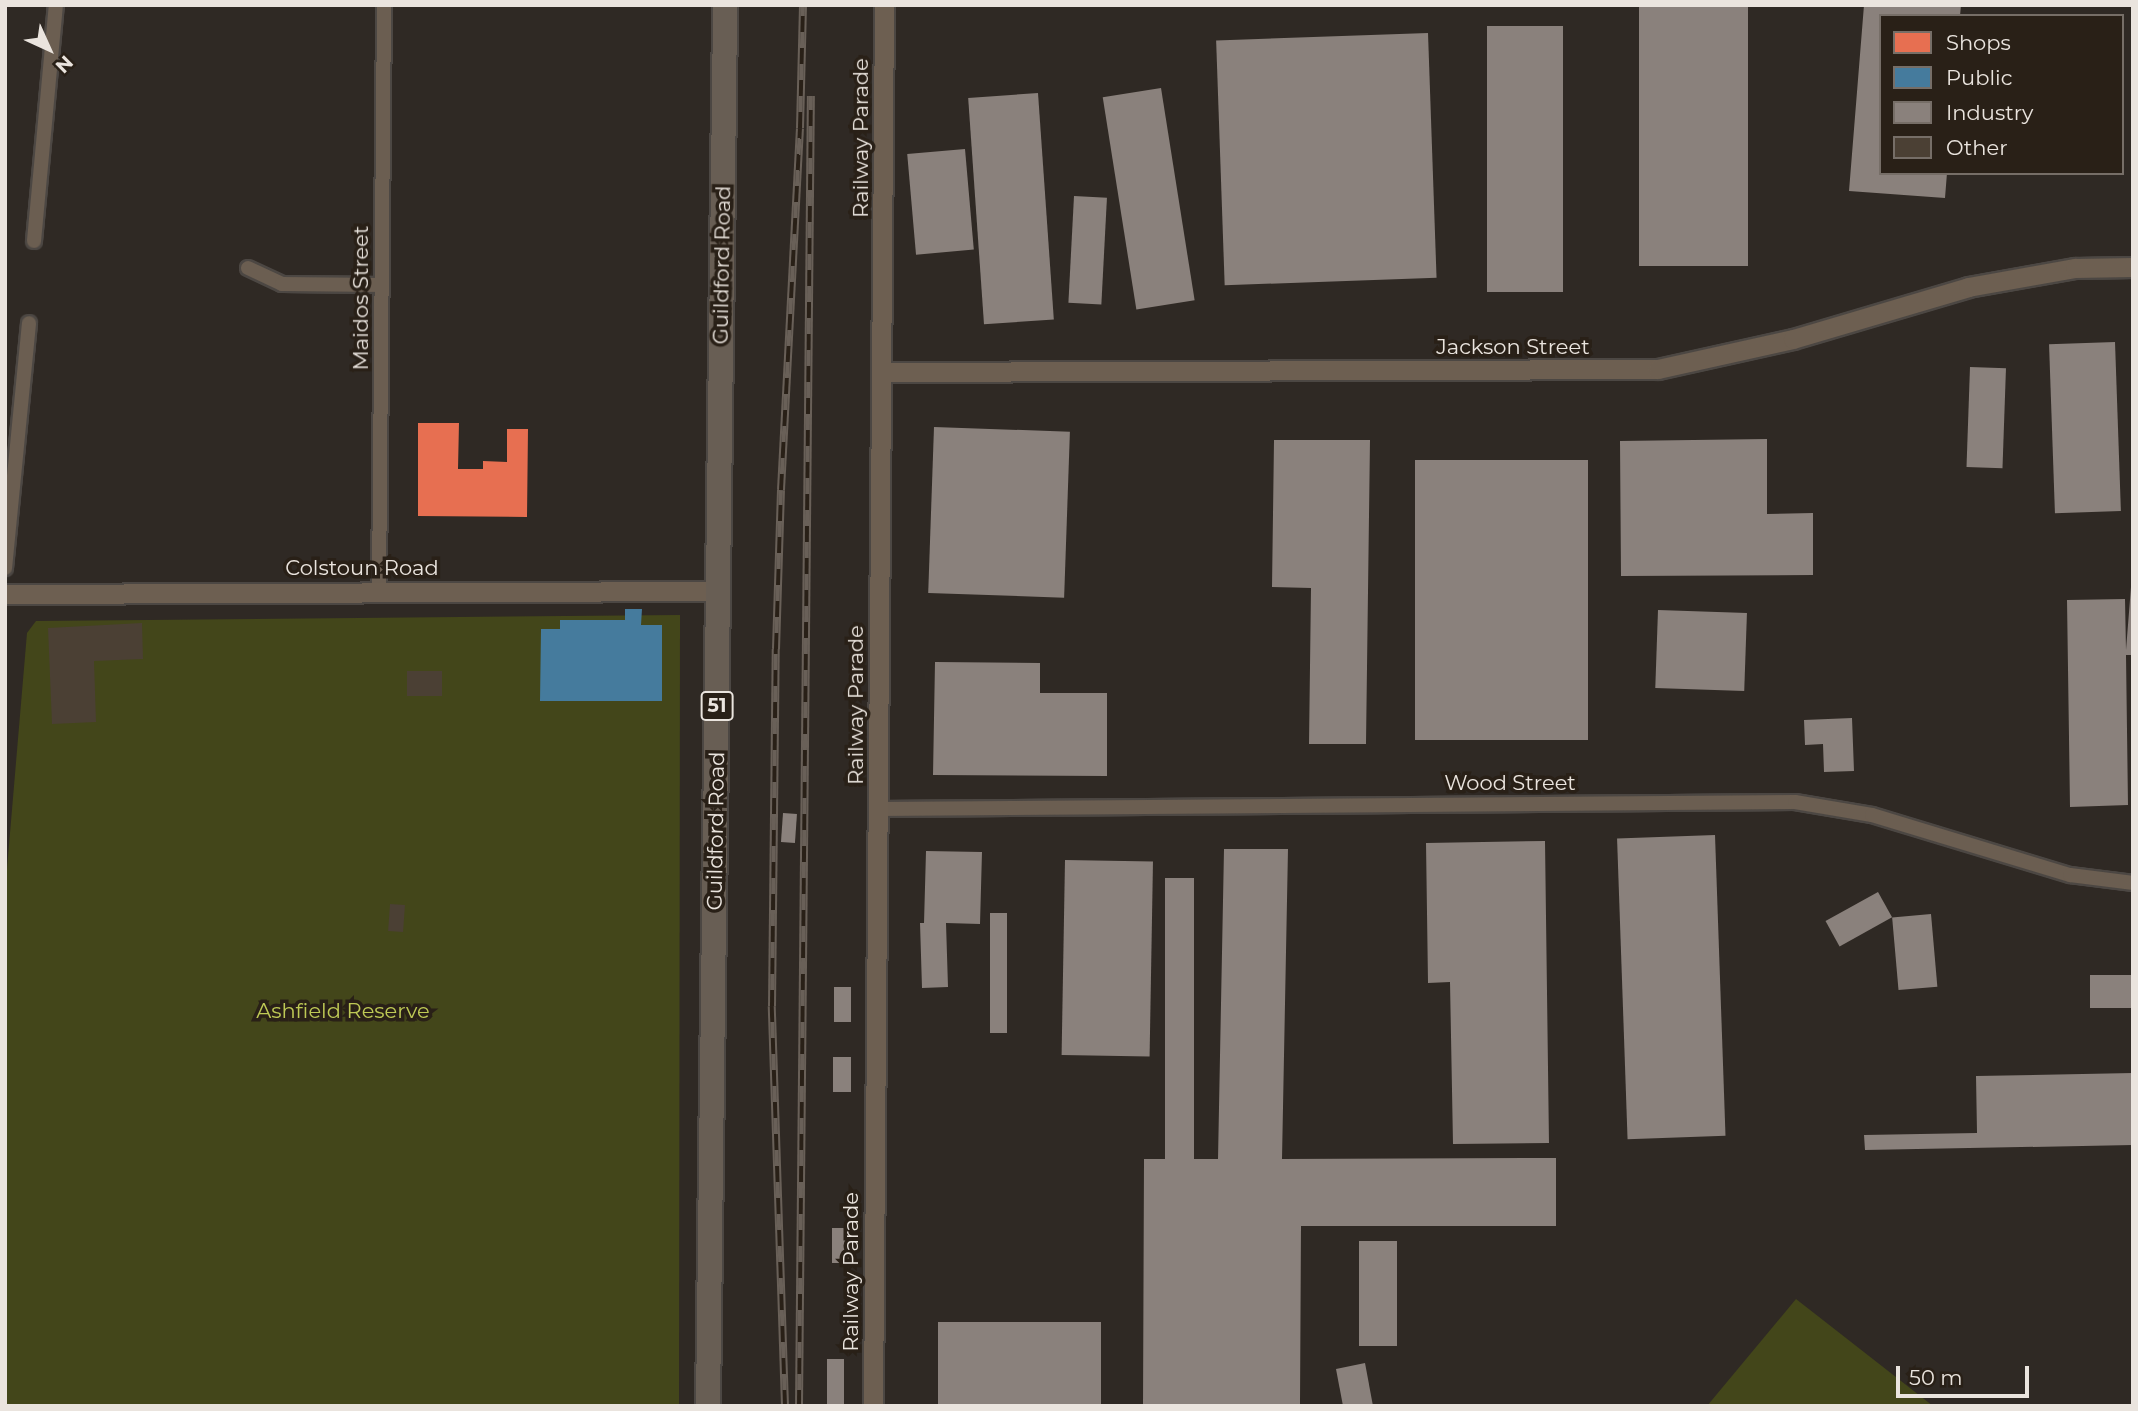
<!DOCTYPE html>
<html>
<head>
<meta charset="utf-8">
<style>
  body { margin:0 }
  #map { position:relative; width:2138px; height:1411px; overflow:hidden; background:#2f2924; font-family:Montserrat,sans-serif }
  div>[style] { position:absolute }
  .green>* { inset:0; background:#43461a }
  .shops>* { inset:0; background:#e76f51 }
  .public>* { inset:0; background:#457b9d }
  .industry>* { inset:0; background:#8a817c; transform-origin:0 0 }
  .building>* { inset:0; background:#4b4034; transform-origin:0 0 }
  .roads { filter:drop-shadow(2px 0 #4c4743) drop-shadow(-2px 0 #4c4743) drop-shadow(0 2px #4c4743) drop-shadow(0 -2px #4c4743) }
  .street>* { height:14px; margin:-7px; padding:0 7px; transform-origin:7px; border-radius:7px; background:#6b5e51 }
  .secondary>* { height:19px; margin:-9.5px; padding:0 9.5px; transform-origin:9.5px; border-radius:9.5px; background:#6d5f51 }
  .highway>* { height:24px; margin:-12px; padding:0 12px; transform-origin:12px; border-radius:12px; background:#685e54 }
  .rail>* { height:8px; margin-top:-4px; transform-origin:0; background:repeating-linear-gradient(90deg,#292017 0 16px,#696058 0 32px); box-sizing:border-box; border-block:2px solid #696058 }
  span { translate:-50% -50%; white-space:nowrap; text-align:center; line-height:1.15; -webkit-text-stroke:7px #292017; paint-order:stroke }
  .shield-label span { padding:2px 5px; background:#292017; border:2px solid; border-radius:5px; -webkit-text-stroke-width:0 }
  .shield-label { font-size:19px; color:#eae4de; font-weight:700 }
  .street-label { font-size:21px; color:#eae4de }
  .park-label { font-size:21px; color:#bec955 }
  .frame { position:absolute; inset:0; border:7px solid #eae4de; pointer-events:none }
  .legend { position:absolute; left:1879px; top:14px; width:245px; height:161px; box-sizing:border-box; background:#292017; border:2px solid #766e67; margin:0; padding:9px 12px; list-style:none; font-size:21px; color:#eae4de }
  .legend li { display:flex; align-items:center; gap:14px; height:35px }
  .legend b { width:35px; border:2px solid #766e67 }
  .north { position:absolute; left:14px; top:14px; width:70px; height:70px; -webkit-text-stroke:5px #292017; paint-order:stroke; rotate:135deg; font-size:19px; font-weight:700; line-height:28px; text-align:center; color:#eae4de }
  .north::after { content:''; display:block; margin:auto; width:24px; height:32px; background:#eae4de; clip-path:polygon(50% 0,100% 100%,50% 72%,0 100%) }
  .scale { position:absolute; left:1896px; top:1366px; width:133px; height:32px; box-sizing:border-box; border:4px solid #eae4de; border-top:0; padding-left:9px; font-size:21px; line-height:24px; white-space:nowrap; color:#eae4de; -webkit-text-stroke:5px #292017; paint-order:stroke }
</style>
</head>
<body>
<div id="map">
  <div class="green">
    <i style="clip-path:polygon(680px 615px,679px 1406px,5px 1406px,5px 892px,27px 633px,36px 621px)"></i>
    <i style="clip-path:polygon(1796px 1299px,1933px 1406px,1707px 1406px)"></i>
  </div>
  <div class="shops">
    <i style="clip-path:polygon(418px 423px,459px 423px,458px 469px,483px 469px,483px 461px,507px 462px,507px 429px,528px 429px,527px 517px,418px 516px)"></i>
  </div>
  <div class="public">
    <i style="clip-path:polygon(625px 609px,642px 609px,641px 625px,662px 625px,662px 701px,540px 701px,541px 629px,560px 629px,560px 620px,625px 620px)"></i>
  </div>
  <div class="industry">
    <i style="left:1639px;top:5px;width:109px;height:261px"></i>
    <i style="clip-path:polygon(1864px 5px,1961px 5px,1960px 16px,1881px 16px,1881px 173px,1947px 173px,1945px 198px,1849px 191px)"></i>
    <i style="left:1487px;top:26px;width:76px;height:266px"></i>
    <i style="left:1428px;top:33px;width:245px;height:212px;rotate:88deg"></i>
    <i style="left:1161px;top:88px;width:215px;height:59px;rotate:81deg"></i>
    <i style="left:1038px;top:93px;width:227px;height:70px;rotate:86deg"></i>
    <i style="left:965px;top:149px;width:101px;height:58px;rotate:85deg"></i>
    <i style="left:1074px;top:196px;width:33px;height:107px;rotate:3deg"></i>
    <i style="left:2115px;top:342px;width:169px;height:66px;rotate:88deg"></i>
    <i style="left:1970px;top:367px;width:36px;height:100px;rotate:2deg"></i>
    <i style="left:934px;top:427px;width:136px;height:166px;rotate:2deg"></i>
    <i style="clip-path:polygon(1767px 439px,1767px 514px,1813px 513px,1813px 575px,1621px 576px,1620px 441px)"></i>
    <i style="clip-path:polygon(1274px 440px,1370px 440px,1366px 744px,1309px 744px,1311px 588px,1272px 587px)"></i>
    <i style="left:1415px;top:460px;width:173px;height:280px"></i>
    <i style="clip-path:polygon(2131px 587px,2133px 655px,2126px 655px,2128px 805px,2070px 807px,2067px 600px,2125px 599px,2126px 650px)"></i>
    <i style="left:1658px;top:610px;width:89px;height:78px;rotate:2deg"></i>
    <i style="clip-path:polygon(935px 662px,1040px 663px,1040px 693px,1107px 693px,1107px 776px,933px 775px)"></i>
    <i style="clip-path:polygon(1852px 718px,1854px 771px,1824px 772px,1823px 744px,1805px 745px,1804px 720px)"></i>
    <i style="left:783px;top:813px;width:14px;height:29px;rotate:4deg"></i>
    <i style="left:1715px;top:835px;width:301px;height:98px;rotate:88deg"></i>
    <i style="clip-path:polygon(1545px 841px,1549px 1143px,1453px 1144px,1450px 982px,1428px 983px,1426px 843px)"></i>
    <i style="clip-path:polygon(1224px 849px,1288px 849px,1282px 1159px,1556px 1158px,1556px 1226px,1301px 1226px,1300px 1406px,1143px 1406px,1144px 1159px,1165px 1159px,1165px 878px,1194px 878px,1194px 1159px,1218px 1159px)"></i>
    <i style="clip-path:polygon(926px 851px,982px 852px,980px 924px,946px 923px,948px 987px,922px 988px,920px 923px,924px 923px)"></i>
    <i style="left:1065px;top:860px;width:88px;height:195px;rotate:1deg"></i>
    <i style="left:1878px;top:892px;width:29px;height:60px;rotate:61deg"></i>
    <i style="left:990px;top:913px;width:17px;height:120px"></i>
    <i style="left:1931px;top:914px;width:73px;height:39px;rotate:85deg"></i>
    <i style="left:2133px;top:975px;width:33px;height:43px;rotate:90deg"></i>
    <i style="left:834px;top:987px;width:17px;height:35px"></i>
    <i style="left:833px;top:1057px;width:18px;height:35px"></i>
    <i style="clip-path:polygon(2133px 1073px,2133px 1145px,1865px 1150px,1864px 1135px,1977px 1133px,1976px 1076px)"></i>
    <i style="left:832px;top:1228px;width:17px;height:35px"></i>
    <i style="left:1359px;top:1241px;width:38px;height:105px"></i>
    <i style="left:938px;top:1322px;width:163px;height:84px"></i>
    <i style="left:827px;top:1359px;width:17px;height:47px"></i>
    <i style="clip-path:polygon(1365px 1363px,1373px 1406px,1343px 1406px,1336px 1369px)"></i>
  </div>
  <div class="building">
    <i style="clip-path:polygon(142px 623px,143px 659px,94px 661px,96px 722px,52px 724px,48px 628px)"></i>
    <i style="left:407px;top:671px;width:35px;height:25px"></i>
    <i style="left:390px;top:904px;width:15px;height:27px;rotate:4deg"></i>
  </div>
  <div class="roads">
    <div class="street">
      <i style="left:34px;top:241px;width:237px;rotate:-84.7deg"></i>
      <i style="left:248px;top:268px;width:38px;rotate:25deg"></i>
      <i style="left:282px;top:284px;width:100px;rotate:0.6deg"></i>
      <i style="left:5px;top:568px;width:246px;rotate:-84.4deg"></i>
      <i style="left:379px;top:591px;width:586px;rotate:-89.51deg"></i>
      <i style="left:878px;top:809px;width:917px;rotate:-0.44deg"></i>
      <i style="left:1795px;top:802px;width:78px;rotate:9.6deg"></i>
      <i style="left:1872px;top:815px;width:207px;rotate:16.9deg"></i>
      <i style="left:2070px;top:875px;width:64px;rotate:7.2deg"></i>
    </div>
    <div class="secondary">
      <i style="left:882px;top:372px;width:776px;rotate:-0.22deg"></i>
      <i style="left:1658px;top:369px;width:138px;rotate:-12.5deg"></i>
      <i style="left:1793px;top:339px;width:183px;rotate:-16.5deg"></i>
      <i style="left:1968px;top:287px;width:109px;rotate:-10.1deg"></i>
      <i style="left:2075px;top:268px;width:58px;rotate:-1deg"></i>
      <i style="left:5px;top:594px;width:714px;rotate:-0.24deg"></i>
      <i style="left:873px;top:1406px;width:1401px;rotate:-89.55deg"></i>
    </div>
    <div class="highway">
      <i style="left:708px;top:1406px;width:1401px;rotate:-89.3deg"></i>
    </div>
  </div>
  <div class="rail">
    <i style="left:785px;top:1406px;width:400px;rotate:-91.9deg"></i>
    <i style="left:772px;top:1006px;width:357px;rotate:-89.4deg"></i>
    <i style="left:776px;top:649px;width:159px;rotate:-88.2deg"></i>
    <i style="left:781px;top:490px;width:362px;rotate:-87deg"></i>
    <i style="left:800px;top:128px;width:123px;rotate:-88.6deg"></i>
    <i style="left:799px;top:1406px;width:1310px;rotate:-89.48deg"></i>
  </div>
  <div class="shield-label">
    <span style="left:717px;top:706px">51</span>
  </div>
  <div class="street-label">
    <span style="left:861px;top:138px;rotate:-90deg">Railway Parade</span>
    <span style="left:722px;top:265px;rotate:-89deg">Guildford Road</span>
    <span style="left:361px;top:298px;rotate:-90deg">Maidos Street</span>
    <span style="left:1513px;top:347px">Jackson Street</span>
    <span style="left:362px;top:568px">Colstoun Road</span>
    <span style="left:856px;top:705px;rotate:-90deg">Railway Parade</span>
    <span style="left:1510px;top:783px">Wood Street</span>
    <span style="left:716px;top:831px;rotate:-89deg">Guildford Road</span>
    <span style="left:851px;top:1272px;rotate:-90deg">Railway Parade</span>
  </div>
  <div class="park-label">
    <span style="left:343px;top:1011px">Ashfield Reserve</span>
  </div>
  <div class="frame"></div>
  <ul class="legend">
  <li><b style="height:19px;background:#e76f51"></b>Shops</li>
  <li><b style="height:19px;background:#457b9d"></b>Public</li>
  <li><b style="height:19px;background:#8a817c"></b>Industry</li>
  <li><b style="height:19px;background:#4b4034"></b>Other</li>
  </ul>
  <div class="north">N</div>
  <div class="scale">50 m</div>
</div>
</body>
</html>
